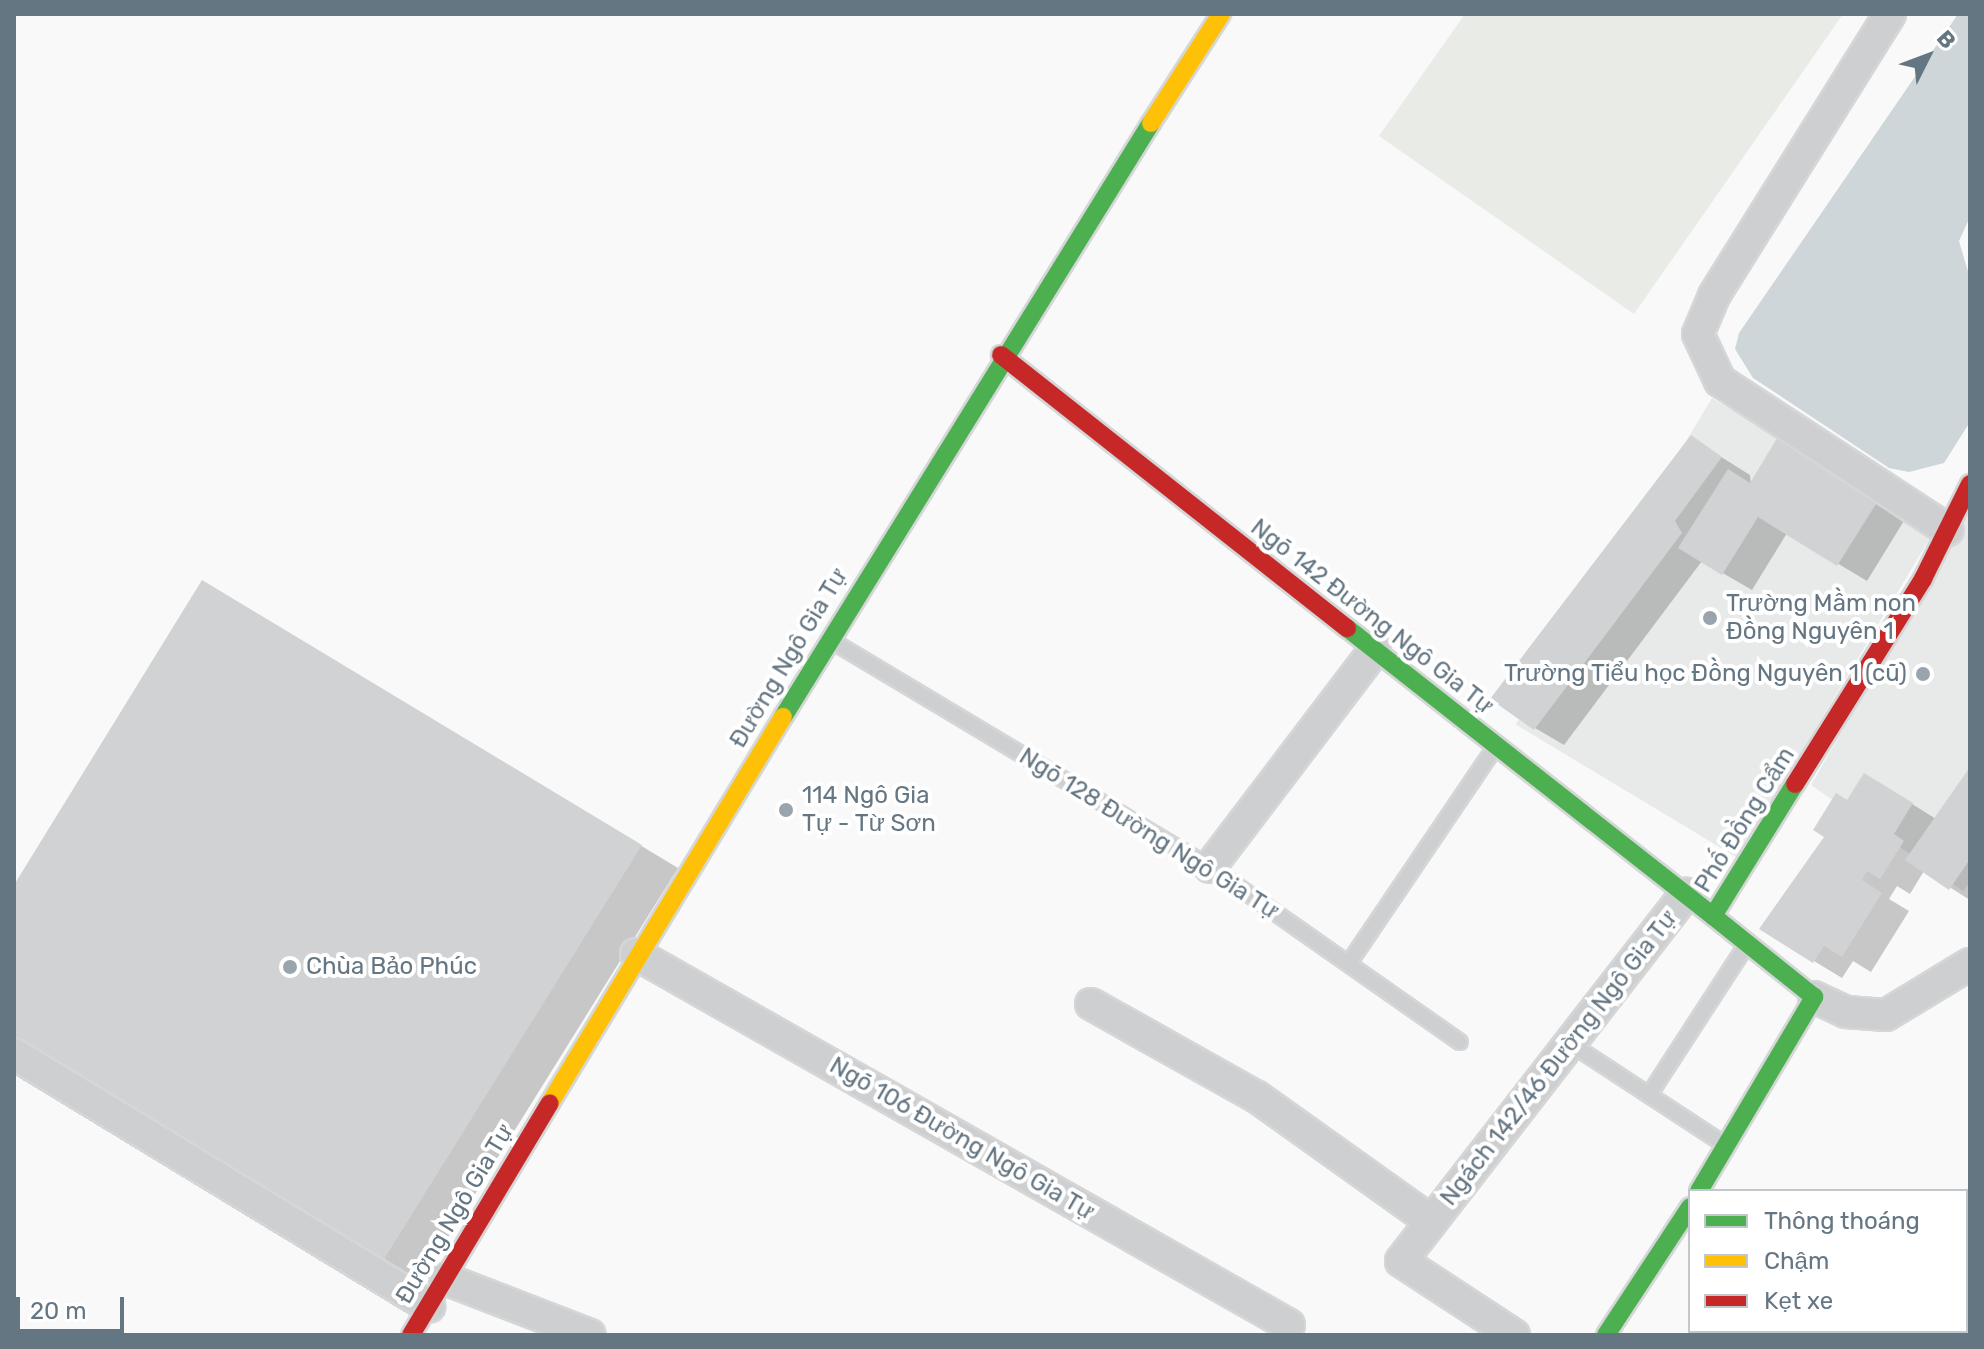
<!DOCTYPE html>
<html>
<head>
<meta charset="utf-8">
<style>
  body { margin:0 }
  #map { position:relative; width:1984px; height:1349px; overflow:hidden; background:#f9f9f9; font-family:Rubik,sans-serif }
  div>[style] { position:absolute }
  .built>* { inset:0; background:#e8e9e9; transform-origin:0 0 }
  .green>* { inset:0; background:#e8ebe6 }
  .water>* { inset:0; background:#ced6d9 }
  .shadow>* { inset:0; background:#0003 }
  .building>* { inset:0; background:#d0d2d3 }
  .roads { filter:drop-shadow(2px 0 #d5d6d7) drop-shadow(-2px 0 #d5d6d7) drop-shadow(0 2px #d5d6d7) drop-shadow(0 -2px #d5d6d7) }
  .lane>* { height:14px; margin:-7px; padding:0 7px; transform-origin:7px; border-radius:7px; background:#cecfd0 }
  .street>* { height:30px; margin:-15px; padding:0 15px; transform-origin:15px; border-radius:15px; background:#cecfd0 }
  .fast>* { height:18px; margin:-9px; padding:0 9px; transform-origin:9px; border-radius:9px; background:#4caf50 }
  .slow>* { height:18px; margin:-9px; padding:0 9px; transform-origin:9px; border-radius:9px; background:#ffc107 }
  .jam>* { height:18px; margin:-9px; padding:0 9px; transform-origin:9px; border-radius:9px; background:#c62828 }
  .dots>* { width:22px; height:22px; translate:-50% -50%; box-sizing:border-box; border:4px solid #fff; border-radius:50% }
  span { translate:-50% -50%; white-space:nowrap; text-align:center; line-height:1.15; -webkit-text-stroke:8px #fff; paint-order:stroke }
  .poi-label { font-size:24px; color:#657683 }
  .left { translate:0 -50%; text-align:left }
  .right { translate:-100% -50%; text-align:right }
  .street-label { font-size:24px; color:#657683 }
  .frame { position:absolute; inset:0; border:16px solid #657683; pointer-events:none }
  .legend { position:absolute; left:1688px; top:1189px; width:280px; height:144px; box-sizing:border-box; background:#fff; border:2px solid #c1c8cd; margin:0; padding:10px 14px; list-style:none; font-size:24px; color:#657683 }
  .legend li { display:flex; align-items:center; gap:16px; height:40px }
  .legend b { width:40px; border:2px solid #c1c8cd }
  .north { position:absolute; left:1888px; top:16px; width:80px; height:80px; -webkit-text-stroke:6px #fff; paint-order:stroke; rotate:48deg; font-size:22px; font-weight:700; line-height:32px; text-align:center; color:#657683 }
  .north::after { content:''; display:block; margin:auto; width:28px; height:36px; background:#657683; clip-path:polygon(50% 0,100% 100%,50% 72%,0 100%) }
  .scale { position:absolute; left:16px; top:1297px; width:108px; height:36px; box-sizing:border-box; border:4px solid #657683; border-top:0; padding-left:10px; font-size:24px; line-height:28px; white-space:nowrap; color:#657683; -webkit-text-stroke:6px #fff; paint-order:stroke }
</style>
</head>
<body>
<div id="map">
  <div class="built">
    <i style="left:1712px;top:398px;width:259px;height:381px;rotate:31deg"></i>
    <i style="clip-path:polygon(1970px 510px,1970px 882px,1963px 891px,1811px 785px)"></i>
  </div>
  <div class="green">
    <i style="clip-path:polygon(1465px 14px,1843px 14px,1634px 314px,1379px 136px)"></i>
  </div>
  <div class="water">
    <i style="clip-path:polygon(1958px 14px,1970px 14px,1970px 217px,1959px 241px,1970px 278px,1970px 422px,1944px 463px,1909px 472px,1889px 468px,1753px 378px,1735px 349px,1739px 333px)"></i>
  </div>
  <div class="shadow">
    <i style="clip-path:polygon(1782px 433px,1910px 511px,1867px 581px,1787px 533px,1752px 590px,1702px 561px,1564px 745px,1535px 728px,1691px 438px,1750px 475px,1751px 485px)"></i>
    <i style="clip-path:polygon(240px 604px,678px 868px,414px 1292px,377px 1270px,14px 889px)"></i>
    <i style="clip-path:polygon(1970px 770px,1970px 900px,1924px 871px,1910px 894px,1897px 886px,1889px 899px,1909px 911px,1871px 972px,1853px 961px,1842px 978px,1814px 961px,1848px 802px,1893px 792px,1936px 819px)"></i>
  </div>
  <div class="building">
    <i style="clip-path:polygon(1782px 430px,1883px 493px,1837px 566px,1758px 517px,1722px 575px,1678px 548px,1728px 469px,1750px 483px)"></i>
    <i style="clip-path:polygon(1691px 435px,1722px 457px,1675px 521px,1682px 533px,1534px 730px,1490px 699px)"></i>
    <i style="clip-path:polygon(202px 580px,642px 845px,376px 1272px,14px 1049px,14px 885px)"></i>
    <i style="clip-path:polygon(1970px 767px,1970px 859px,1949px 890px,1905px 860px)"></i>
    <i style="clip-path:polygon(1864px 773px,1913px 803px,1894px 834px,1904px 841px,1880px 879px,1867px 871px,1862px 880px,1882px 893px,1842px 957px,1824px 946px,1813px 963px,1759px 929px,1824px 837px,1813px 830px,1836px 793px,1847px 800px)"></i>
  </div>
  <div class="roads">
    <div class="lane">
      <i style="left:832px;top:641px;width:440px;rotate:30.9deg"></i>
      <i style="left:1210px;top:867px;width:305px;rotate:35deg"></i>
      <i style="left:1349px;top:963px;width:258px;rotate:-55.9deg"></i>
      <i style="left:1574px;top:1046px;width:179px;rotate:33.2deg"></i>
      <i style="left:1649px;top:1095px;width:176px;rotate:-57deg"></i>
    </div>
    <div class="street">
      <i style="left:1890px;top:14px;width:332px;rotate:122deg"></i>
      <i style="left:1714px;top:296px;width:41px;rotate:112.8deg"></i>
      <i style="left:1698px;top:334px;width:52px;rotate:64.9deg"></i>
      <i style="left:1720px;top:381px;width:272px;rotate:33.2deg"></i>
      <i style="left:1210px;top:867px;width:273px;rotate:-52.8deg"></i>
      <i style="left:636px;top:954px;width:751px;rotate:29.6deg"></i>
      <i style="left:1814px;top:997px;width:35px;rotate:25deg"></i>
      <i style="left:1846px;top:1012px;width:40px;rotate:4.3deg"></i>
      <i style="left:1886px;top:1015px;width:98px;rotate:-31.3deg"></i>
      <i style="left:1091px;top:1004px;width:190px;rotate:29.3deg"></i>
      <i style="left:1257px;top:1097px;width:214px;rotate:35.5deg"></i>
      <i style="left:14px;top:1054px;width:486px;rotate:31.3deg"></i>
      <i style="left:445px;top:1279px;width:155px;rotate:21.1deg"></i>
      <i style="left:1514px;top:1335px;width:135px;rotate:-146.8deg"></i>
      <i style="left:1401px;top:1261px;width:465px;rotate:-52.2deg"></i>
      <i style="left:1923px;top:1335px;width:5px;rotate:-53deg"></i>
    </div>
    <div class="fast">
      <i style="left:1347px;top:628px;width:466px;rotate:38.2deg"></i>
      <i style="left:783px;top:717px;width:699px;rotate:-58.22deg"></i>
      <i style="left:1699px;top:1191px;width:226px;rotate:-59.3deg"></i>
      <i style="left:1814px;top:997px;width:129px;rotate:-141.3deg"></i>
      <i style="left:1713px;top:916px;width:155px;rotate:-58.2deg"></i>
      <i style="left:1606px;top:1335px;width:153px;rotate:-56.7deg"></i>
    </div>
    <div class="slow">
      <i style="left:1151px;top:123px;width:130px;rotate:-57.3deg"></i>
      <i style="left:550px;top:1103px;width:451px;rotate:-58.9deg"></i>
    </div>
    <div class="jam">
      <i style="left:1001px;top:355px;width:441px;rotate:38.3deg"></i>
      <i style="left:1795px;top:784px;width:242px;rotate:-58deg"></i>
      <i style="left:1923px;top:579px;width:106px;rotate:-63.7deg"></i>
      <i style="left:411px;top:1335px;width:270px;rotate:-59.1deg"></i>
    </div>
  </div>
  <div class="dots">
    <i style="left:1710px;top:618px;background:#99a4ac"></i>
    <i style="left:1923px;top:674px;background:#99a4ac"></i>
    <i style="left:786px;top:810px;background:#99a4ac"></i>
    <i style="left:290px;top:967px;background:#99a4ac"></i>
  </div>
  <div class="poi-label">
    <span class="left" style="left:1726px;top:618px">Trường Mầm non<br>Đồng Nguyên 1</span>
    <span class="right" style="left:1907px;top:674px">Trường Tiểu học Đồng Nguyên 1 (cũ)</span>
    <span class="left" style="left:802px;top:810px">114 Ngô Gia<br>Tự - Từ Sơn</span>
    <span class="left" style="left:306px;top:967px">Chùa Bảo Phúc</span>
  </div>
  <div class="street-label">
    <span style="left:1372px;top:617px;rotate:38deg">Ngõ 142 Đường Ngô Gia Tự</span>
    <span style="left:789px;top:658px;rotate:-59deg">Đường Ngô Gia Tự</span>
    <span style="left:1745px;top:820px;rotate:-58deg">Phố Đồng Cẩm</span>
    <span style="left:1149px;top:834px;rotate:32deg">Ngõ 128 Đường Ngô Gia Tự</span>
    <span style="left:1559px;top:1058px;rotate:-52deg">Ngách 142/46 Đường Ngô Gia Tự</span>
    <span style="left:962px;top:1139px;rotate:30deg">Ngõ 106 Đường Ngô Gia Tự</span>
    <span style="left:455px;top:1214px;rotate:-59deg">Đường Ngô Gia Tự</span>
  </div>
  <div class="frame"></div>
  <ul class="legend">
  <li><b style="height:10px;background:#4caf50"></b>Thông thoáng</li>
  <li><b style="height:10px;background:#ffc107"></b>Chậm</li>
  <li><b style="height:10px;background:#c62828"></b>Kẹt xe</li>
  </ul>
  <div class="north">B</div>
  <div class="scale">20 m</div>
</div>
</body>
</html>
